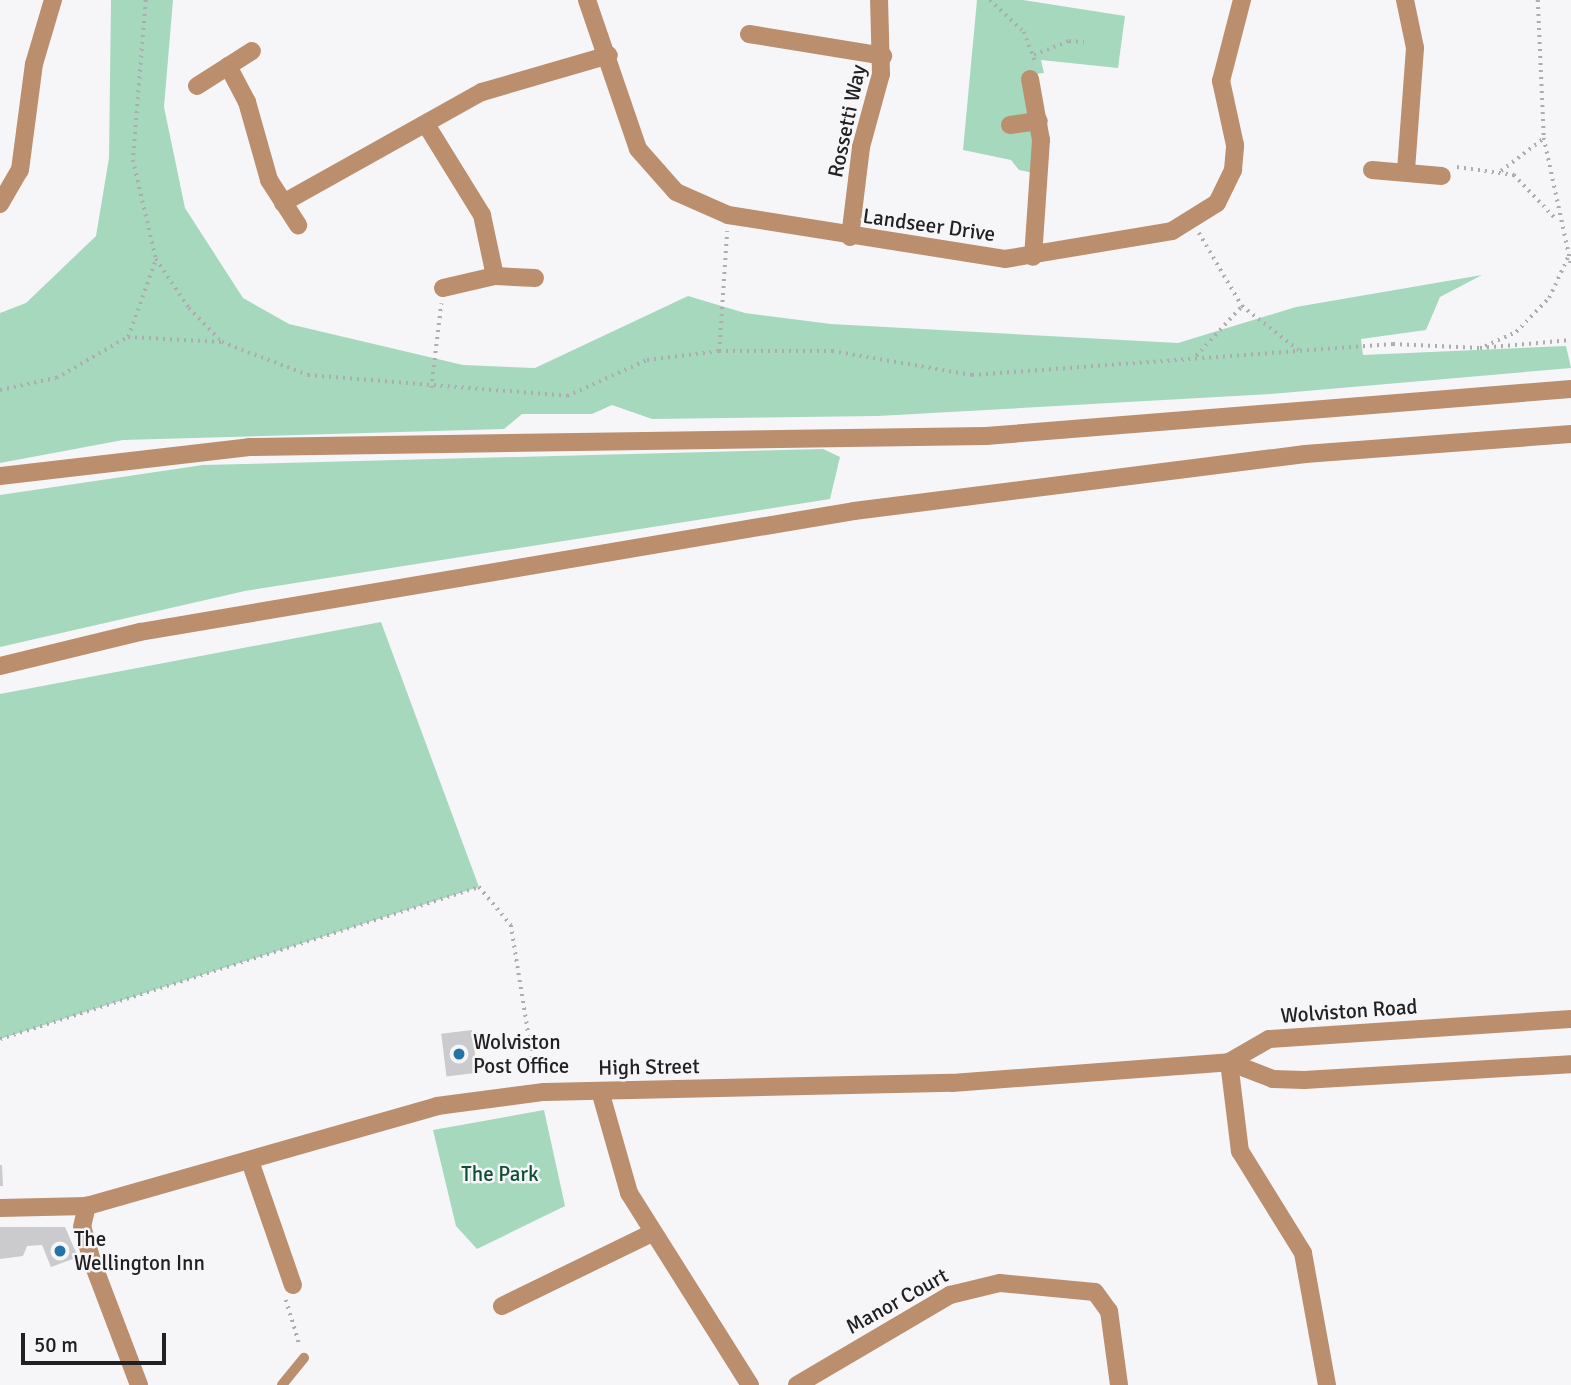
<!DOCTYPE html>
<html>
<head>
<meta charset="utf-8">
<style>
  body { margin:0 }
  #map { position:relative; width:1571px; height:1385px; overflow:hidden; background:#f6f6f9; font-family:Signika,sans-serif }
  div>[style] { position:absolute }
  .green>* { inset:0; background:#a6d8bd }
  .building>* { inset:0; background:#cbcbce; transform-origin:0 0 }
  .path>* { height:3.5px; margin-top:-1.75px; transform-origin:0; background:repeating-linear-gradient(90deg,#adadb0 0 2px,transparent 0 7px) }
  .service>* { height:10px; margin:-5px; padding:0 5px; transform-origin:5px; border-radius:5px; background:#bb8e6e }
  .minor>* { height:18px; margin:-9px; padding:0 9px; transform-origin:9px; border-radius:9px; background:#bb8e6e }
  .tertiary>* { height:18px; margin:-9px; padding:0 9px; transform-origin:9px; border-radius:9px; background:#bb8e6e }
  .dots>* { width:19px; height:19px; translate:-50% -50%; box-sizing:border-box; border:4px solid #f6f6f9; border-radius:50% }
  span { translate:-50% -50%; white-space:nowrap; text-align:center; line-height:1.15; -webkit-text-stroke:5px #f6f6f9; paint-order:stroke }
  .street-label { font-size:21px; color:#212123 }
  .poi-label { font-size:21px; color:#212123 }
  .left { translate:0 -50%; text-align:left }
  .park-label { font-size:21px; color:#0d4e34 }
  .scale { position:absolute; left:21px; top:1333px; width:145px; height:32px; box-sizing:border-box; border:4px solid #212123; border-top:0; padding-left:9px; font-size:21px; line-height:24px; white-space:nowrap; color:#212123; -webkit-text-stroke:5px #f6f6f9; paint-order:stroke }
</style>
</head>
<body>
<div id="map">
  <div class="green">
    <i style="clip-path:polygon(111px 0,173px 0,164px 107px,185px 208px,243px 298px,289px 324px,463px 365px,535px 368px,688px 296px,745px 313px,831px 324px,1178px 343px,1296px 307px,1482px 275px,1440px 297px,1426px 330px,1361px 339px,1363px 355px,1566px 346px,1571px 368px,1271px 394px,878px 416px,652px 419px,612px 405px,592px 414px,522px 414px,504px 429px,123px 440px,0 463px,0 313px,26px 303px,96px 236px,109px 158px)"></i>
    <i style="clip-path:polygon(977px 0,1023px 0,1125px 16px,1118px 68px,1041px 60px,1044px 73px,1026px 75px,1037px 126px,1034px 173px,1019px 170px,1011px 160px,963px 150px)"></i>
    <i style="clip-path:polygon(823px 449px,840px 457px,830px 499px,245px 591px,0 647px,0 495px,203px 465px)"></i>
    <i style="clip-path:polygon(381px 622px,479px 887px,0 1039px,0 694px)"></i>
    <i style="clip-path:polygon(544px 1110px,565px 1206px,477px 1249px,456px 1226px,433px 1130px)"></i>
  </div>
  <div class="building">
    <i style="left:472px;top:1030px;width:43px;height:31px;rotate:83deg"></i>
    <i style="clip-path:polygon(0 1165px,2px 1165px,3px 1186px,0 1186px)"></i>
    <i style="clip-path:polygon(0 1227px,65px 1227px,78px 1257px,51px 1267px,42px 1245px,27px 1246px,23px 1256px,0 1259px)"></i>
  </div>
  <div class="path">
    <i style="left:146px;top:0;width:161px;rotate:94.6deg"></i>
    <i style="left:133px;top:160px;width:102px;rotate:76.9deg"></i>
    <i style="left:156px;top:259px;width:59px;rotate:56deg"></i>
    <i style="left:189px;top:308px;width:47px;rotate:45.9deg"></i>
    <i style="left:990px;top:0;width:47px;rotate:43.3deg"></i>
    <i style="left:1024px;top:32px;width:31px;rotate:69deg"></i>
    <i style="left:1538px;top:0;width:138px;rotate:87.5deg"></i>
    <i style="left:1544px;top:138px;width:129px;rotate:77.9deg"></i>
    <i style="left:1034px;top:55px;width:38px;rotate:-22deg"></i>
    <i style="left:1069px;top:41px;width:15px;rotate:4deg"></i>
    <i style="left:1457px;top:167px;width:58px;rotate:8deg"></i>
    <i style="left:1514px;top:175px;width:61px;rotate:46.3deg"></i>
    <i style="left:1501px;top:171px;width:54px;rotate:-37.5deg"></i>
    <i style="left:1199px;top:233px;width:85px;rotate:59.5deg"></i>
    <i style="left:1242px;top:306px;width:75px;rotate:37.9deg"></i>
    <i style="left:128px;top:337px;width:83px;rotate:-70.3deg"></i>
    <i style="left:1485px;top:346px;width:34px;rotate:-24deg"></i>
    <i style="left:1516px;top:332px;width:47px;rotate:-45.9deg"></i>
    <i style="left:1549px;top:298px;width:45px;rotate:-65.1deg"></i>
    <i style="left:719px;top:351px;width:120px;rotate:-86.2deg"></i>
    <i style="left:1196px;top:356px;width:68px;rotate:-47.4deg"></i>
    <i style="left:431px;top:388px;width:85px;rotate:-83.2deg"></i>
    <i style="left:0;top:390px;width:57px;rotate:-12.1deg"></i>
    <i style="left:56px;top:378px;width:83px;rotate:-29.7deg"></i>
    <i style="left:128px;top:337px;width:94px;rotate:3deg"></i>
    <i style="left:222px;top:342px;width:92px;rotate:21deg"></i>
    <i style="left:308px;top:375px;width:260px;rotate:4.6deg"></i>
    <i style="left:567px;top:396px;width:88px;rotate:-24.2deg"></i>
    <i style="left:647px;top:360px;width:73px;rotate:-7.1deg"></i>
    <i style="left:719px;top:351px;width:113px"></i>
    <i style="left:832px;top:351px;width:142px;rotate:9.7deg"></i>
    <i style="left:972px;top:375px;width:422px;rotate:-4.2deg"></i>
    <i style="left:1393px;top:344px;width:87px;rotate:2.6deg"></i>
    <i style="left:1480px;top:348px;width:91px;rotate:-5deg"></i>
    <i style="left:0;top:1039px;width:503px;rotate:-17.61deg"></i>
    <i style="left:479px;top:887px;width:50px;rotate:49.9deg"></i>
    <i style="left:511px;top:925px;width:140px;rotate:80.9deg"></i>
    <i style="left:286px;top:1300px;width:48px;rotate:73.1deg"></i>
  </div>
  <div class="service">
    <i style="left:282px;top:1385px;width:35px;rotate:-51deg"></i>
  </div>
  <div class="minor">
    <i style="left:587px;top:0;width:157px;rotate:71.1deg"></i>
    <i style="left:638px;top:149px;width:57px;rotate:48.5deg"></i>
    <i style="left:676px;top:192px;width:57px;rotate:23.9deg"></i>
    <i style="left:728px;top:215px;width:280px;rotate:9deg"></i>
    <i style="left:1005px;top:259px;width:169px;rotate:-9.5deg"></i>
    <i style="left:1172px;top:231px;width:53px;rotate:-31.9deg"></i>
    <i style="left:1217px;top:203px;width:37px;rotate:-64deg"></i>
    <i style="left:1233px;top:170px;width:25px;rotate:-85deg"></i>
    <i style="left:1235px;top:145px;width:66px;rotate:-102.3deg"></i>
    <i style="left:1221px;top:81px;width:84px;rotate:-75.5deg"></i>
    <i style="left:1405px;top:0;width:49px;rotate:78.2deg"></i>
    <i style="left:1415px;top:48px;width:124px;rotate:94.2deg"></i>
    <i style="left:749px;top:34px;width:136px;rotate:9.3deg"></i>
    <i style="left:228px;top:66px;width:41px;rotate:62.2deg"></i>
    <i style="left:247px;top:102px;width:81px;rotate:74.2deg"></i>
    <i style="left:269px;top:180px;width:54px;rotate:57.2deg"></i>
    <i style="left:1030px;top:79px;width:62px;rotate:79.8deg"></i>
    <i style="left:1041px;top:140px;width:117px;rotate:93.9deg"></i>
    <i style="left:197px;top:86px;width:65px;rotate:-32.5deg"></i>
    <i style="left:1010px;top:125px;width:29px;rotate:-8deg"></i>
    <i style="left:427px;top:126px;width:105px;rotate:58.3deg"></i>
    <i style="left:482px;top:215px;width:62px;rotate:78deg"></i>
    <i style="left:1372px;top:170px;width:70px;rotate:4.9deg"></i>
    <i style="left:283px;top:203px;width:228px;rotate:-29.2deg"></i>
    <i style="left:482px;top:92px;width:132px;rotate:-16.2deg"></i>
    <i style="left:0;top:204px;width:39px;rotate:-60deg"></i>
    <i style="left:20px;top:170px;width:107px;rotate:-82.5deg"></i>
    <i style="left:34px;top:64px;width:67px;rotate:-73.5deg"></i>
    <i style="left:850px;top:237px;width:91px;rotate:-83deg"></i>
    <i style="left:861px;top:147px;width:76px;rotate:-74.7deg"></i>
    <i style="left:881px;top:74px;width:74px;rotate:-91.5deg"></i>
    <i style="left:443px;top:288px;width:53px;rotate:-13deg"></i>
    <i style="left:495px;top:276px;width:40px;rotate:2.9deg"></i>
    <i style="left:1229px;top:1062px;width:90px;rotate:83deg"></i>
    <i style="left:1240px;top:1151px;width:120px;rotate:58.3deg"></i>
    <i style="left:1303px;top:1253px;width:134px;rotate:79.7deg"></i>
    <i style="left:600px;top:1091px;width:106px;rotate:74.1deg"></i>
    <i style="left:629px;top:1193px;width:227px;rotate:57.8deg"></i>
    <i style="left:251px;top:1164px;width:128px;rotate:70.9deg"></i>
    <i style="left:0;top:1208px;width:87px;rotate:-1.3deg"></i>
    <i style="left:502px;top:1306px;width:167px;rotate:-26deg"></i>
    <i style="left:797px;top:1385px;width:178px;rotate:-30.5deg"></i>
    <i style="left:950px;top:1295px;width:51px;rotate:-13.5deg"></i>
    <i style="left:1000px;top:1283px;width:95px;rotate:5.4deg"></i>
    <i style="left:1095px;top:1292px;width:24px;rotate:54deg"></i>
    <i style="left:1109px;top:1311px;width:75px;rotate:82.3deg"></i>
  </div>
  <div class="tertiary">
    <i style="left:0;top:476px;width:251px;rotate:-6.6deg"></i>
    <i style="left:249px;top:447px;width:737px;rotate:-0.86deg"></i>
    <i style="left:986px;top:436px;width:587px;rotate:-4.59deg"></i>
    <i style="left:0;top:666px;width:144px;rotate:-13.7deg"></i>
    <i style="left:140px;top:632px;width:724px;rotate:-9.62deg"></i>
    <i style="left:854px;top:511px;width:455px;rotate:-7.2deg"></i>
    <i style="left:1305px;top:454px;width:267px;rotate:-4.3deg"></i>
    <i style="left:1229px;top:1062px;width:46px;rotate:-29.9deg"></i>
    <i style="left:1269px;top:1039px;width:303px;rotate:-3.8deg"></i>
    <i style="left:139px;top:1385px;width:133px;rotate:-110.8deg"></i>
    <i style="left:92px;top:1261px;width:35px;rotate:-106deg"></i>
    <i style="left:82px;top:1227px;width:22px;rotate:-77deg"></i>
    <i style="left:87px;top:1206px;width:364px;rotate:-15.9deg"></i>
    <i style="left:437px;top:1106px;width:108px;rotate:-7.5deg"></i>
    <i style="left:544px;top:1092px;width:408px;rotate:-1.3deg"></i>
    <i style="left:952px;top:1083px;width:278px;rotate:-4.3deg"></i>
    <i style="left:1229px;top:1062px;width:47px;rotate:21.1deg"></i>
    <i style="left:1273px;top:1079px;width:31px;rotate:2deg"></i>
    <i style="left:1304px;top:1080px;width:267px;rotate:-3.4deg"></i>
  </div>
  <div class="dots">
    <i style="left:459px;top:1054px;background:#2474a5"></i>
    <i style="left:60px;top:1251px;background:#2474a5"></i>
  </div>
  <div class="street-label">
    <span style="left:847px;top:121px;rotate:-78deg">Rossetti Way</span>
    <span style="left:929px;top:225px;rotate:8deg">Landseer Drive</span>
    <span style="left:1349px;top:1011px;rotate:-4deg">Wolviston Road</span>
    <span style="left:649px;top:1067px;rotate:-1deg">High Street</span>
    <span style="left:897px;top:1301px;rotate:-29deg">Manor Court</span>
  </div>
  <div class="poi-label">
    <span class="left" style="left:473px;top:1054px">Wolviston<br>Post Office</span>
    <span class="left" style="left:74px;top:1251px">The<br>Wellington Inn</span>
  </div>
  <div class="park-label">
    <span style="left:500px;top:1174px">The Park</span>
  </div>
  <div class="scale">50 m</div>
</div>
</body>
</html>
